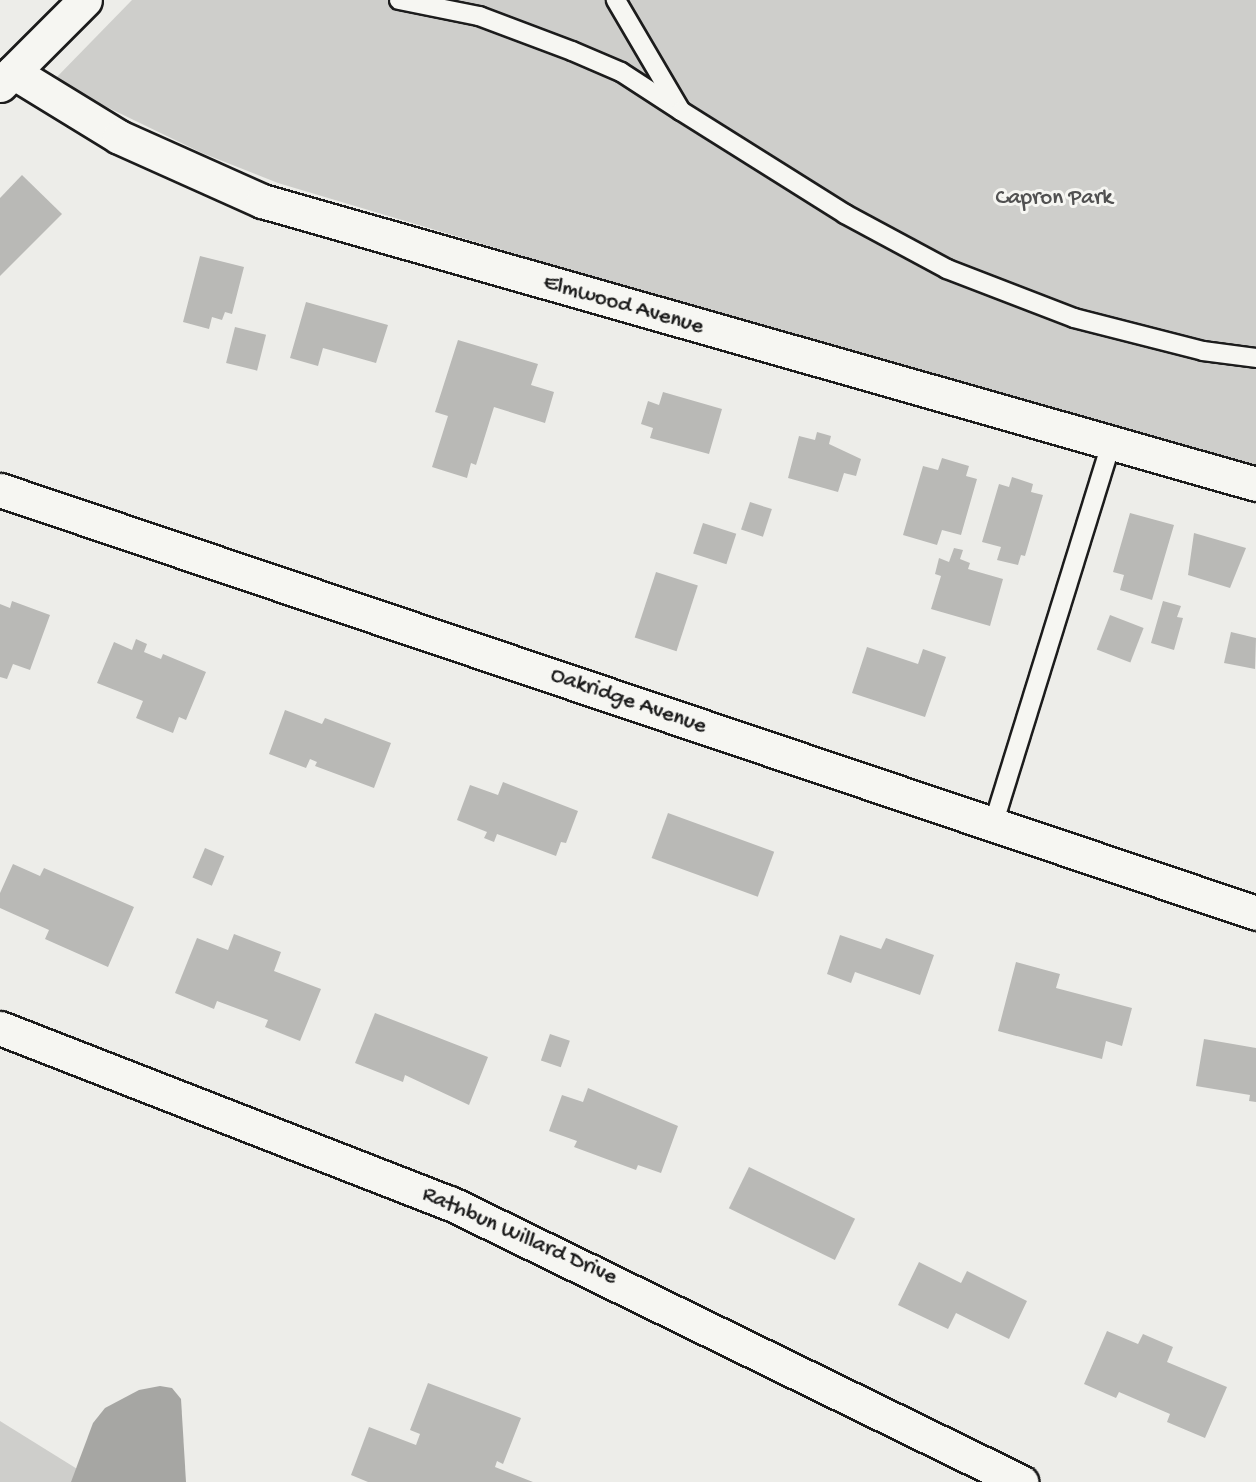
<!DOCTYPE html>
<html>
<head>
<meta charset="utf-8">
<style>
  body { margin:0 }
  #map { position:relative; width:1256px; height:1482px; overflow:hidden; background:#edede9; font-family:"Gochi Hand",sans-serif }
  div>[style] { position:absolute }
  .green>* { inset:0; background:#cececb }
  .water>* { inset:0; background:#a6a6a3 }
  .building>* { inset:0; background:#b9b9b6; transform-origin:0 0 }
  .roads { filter:drop-shadow(2px 0 #1c1c1c) drop-shadow(-2px 0 #1c1c1c) drop-shadow(0 2px #1c1c1c) drop-shadow(0 -2px #1c1c1c) }
  .service>* { height:18px; margin:-9px; padding:0 9px; transform-origin:9px; border-radius:9px; background:#f6f6f2 }
  .minor>* { height:33px; margin:-16.5px; padding:0 16.5px; transform-origin:16.5px; border-radius:16.5px; background:#f6f6f2 }
  span { translate:-50% -50%; white-space:nowrap; text-align:center; line-height:1.15; -webkit-text-stroke:6px #f6f6f2; paint-order:stroke }
  .park-label { font-size:23px; color:#515151 }
  .street-label { font-size:23px; color:#1c1c1c }
</style>
</head>
<body>
<div id="map">
  <div class="green">
    <i style="clip-path:polygon(132px 0,1256px 0,1256px 465px,744px 322px,278px 183px,202px 153px,53px 81px)"></i>
    <i style="clip-path:polygon(0 1421px,74px 1467px,97px 1482px,0 1482px)"></i>
  </div>
  <div class="water">
    <i style="clip-path:polygon(160px 1386px,172px 1388px,181px 1399px,186px 1482px,71px 1482px,93px 1423px,105px 1408px,139px 1390px)"></i>
  </div>
  <div class="building">
    <i style="clip-path:polygon(22px 175px,62px 214px,0 276px,0 198px)"></i>
    <i style="clip-path:polygon(200px 256px,244px 267px,232px 314px,225px 312px,222px 320px,212px 317px,209px 329px,183px 322px)"></i>
    <i style="clip-path:polygon(306px 302px,388px 325px,376px 363px,323px 348px,318px 366px,290px 358px)"></i>
    <i style="left:235px;top:327px;width:32px;height:37px;rotate:14deg"></i>
    <i style="clip-path:polygon(458px 340px,538px 364px,531px 385px,554px 392px,545px 423px,494px 407px,476px 465px,471px 463px,467px 478px,432px 467px,448px 416px,435px 412px)"></i>
    <i style="clip-path:polygon(663px 392px,722px 409px,709px 454px,650px 438px,653px 428px,641px 424px,648px 401px,659px 405px)"></i>
    <i style="clip-path:polygon(817px 432px,831px 436px,829px 444px,861px 459px,856px 476px,844px 473px,838px 492px,788px 478px,799px 436px,815px 440px)"></i>
    <i style="clip-path:polygon(942px 458px,969px 466px,966px 476px,977px 479px,961px 535px,942px 530px,937px 545px,903px 535px,923px 466px,938px 470px)"></i>
    <i style="clip-path:polygon(1012px 477px,1033px 484px,1031px 492px,1043px 495px,1025px 556px,1021px 555px,1018px 565px,997px 560px,1001px 547px,982px 542px,999px 484px,1009px 487px)"></i>
    <i style="left:750px;top:502px;width:23px;height:29px;rotate:18deg"></i>
    <i style="clip-path:polygon(1130px 513px,1174px 525px,1152px 600px,1120px 590px,1124px 575px,1113px 572px)"></i>
    <i style="left:703px;top:523px;width:35px;height:32px;rotate:18deg"></i>
    <i style="clip-path:polygon(1194px 533px,1246px 548px,1230px 588px,1188px 575px)"></i>
    <i style="clip-path:polygon(954px 548px,963px 550px,960px 559px,970px 563px,968px 569px,1003px 579px,990px 626px,931px 609px,941px 576px,935px 574px,939px 558px,949px 562px)"></i>
    <i style="left:656px;top:572px;width:44px;height:69px;rotate:18deg"></i>
    <i style="clip-path:polygon(12px 601px,50px 615px,30px 670px,13px 664px,7px 679px,0 677px,0 604px,10px 608px)"></i>
    <i style="clip-path:polygon(1163px 601px,1181px 606px,1177px 617px,1183px 618px,1174px 650px,1151px 643px)"></i>
    <i style="left:1110px;top:615px;width:36px;height:37px;rotate:21deg"></i>
    <i style="clip-path:polygon(1231px 632px,1256px 638px,1255px 669px,1224px 663px)"></i>
    <i style="clip-path:polygon(136px 639px,147px 644px,144px 652px,161px 659px,163px 654px,206px 672px,186px 720px,179px 717px,173px 733px,136px 718px,143px 701px,97px 683px,114px 642px,132px 650px)"></i>
    <i style="clip-path:polygon(867px 647px,918px 664px,923px 649px,946px 657px,925px 717px,852px 693px)"></i>
    <i style="clip-path:polygon(285px 710px,322px 724px,325px 718px,391px 743px,374px 788px,315px 766px,317px 762px,310px 759px,306px 768px,269px 754px)"></i>
    <i style="clip-path:polygon(503px 782px,578px 811px,566px 843px,561px 842px,556px 856px,497px 834px,494px 842px,484px 838px,487px 832px,457px 820px,470px 785px,498px 795px)"></i>
    <i style="left:668px;top:813px;width:113px;height:48px;rotate:20deg"></i>
    <i style="left:205px;top:848px;width:21px;height:32px;rotate:23deg"></i>
    <i style="clip-path:polygon(13px 864px,40px 876px,44px 868px,134px 907px,108px 967px,45px 939px,49px 930px,0 908px,0 893px)"></i>
    <i style="clip-path:polygon(234px 934px,281px 952px,274px 971px,321px 989px,300px 1041px,265px 1027px,268px 1020px,217px 1001px,214px 1009px,175px 993px,197px 938px,228px 950px)"></i>
    <i style="clip-path:polygon(840px 935px,881px 949px,886px 938px,934px 955px,920px 995px,855px 972px,851px 983px,827px 974px)"></i>
    <i style="clip-path:polygon(1016px 962px,1060px 974px,1056px 988px,1132px 1008px,1122px 1046px,1106px 1041px,1102px 1059px,998px 1031px)"></i>
    <i style="clip-path:polygon(375px 1013px,488px 1057px,469px 1105px,405px 1075px,403px 1082px,355px 1063px)"></i>
    <i style="left:550px;top:1034px;width:21px;height:28px;rotate:19deg"></i>
    <i style="clip-path:polygon(1204px 1039px,1256px 1048px,1256px 1102px,1249px 1101px,1250px 1095px,1196px 1086px)"></i>
    <i style="clip-path:polygon(588px 1088px,678px 1126px,661px 1173px,638px 1165px,636px 1170px,574px 1147px,577px 1141px,549px 1131px,562px 1095px,583px 1102px)"></i>
    <i style="left:749px;top:1167px;width:118px;height:46px;rotate:26deg"></i>
    <i style="clip-path:polygon(919px 1262px,961px 1283px,967px 1271px,1027px 1301px,1009px 1339px,956px 1313px,948px 1329px,898px 1305px)"></i>
    <i style="clip-path:polygon(1107px 1331px,1138px 1344px,1143px 1334px,1173px 1347px,1167px 1362px,1227px 1387px,1205px 1438px,1167px 1422px,1170px 1414px,1119px 1392px,1116px 1398px,1084px 1384px)"></i>
    <i style="clip-path:polygon(428px 1383px,521px 1418px,503px 1464px,497px 1461px,495px 1467px,533px 1482px,368px 1482px,351px 1475px,369px 1427px,416px 1445px,420px 1434px,410px 1430px)"></i>
  </div>
  <div class="roads">
    <div class="service">
      <i style="left:399px;top:0;width:82px;rotate:11.3deg"></i>
      <i style="left:479px;top:16px;width:99px;rotate:20.6deg"></i>
      <i style="left:572px;top:51px;width:53px;rotate:23.2deg"></i>
      <i style="left:621px;top:72px;width:72px;rotate:33deg"></i>
      <i style="left:681px;top:111px;width:129px;rotate:-120.4deg"></i>
      <i style="left:681px;top:111px;width:194px;rotate:32.1deg"></i>
      <i style="left:845px;top:214px;width:116px;rotate:28.3deg"></i>
      <i style="left:947px;top:269px;width:136px;rotate:21.1deg"></i>
      <i style="left:1074px;top:318px;width:133px;rotate:14.3deg"></i>
      <i style="left:1203px;top:351px;width:53px;rotate:7.5deg"></i>
      <i style="left:993px;top:825px;width:400px;rotate:-72.8deg"></i>
    </div>
    <div class="minor">
      <i style="left:13px;top:72px;width:124px;rotate:31.5deg"></i>
      <i style="left:119px;top:137px;width:157px;rotate:24.1deg"></i>
      <i style="left:262px;top:201px;width:1034px;rotate:15.89deg"></i>
      <i style="left:0;top:85px;width:120px;rotate:-45deg"></i>
      <i style="left:0;top:490px;width:1325px;rotate:18.61deg"></i>
      <i style="left:0;top:1028px;width:483px;rotate:21.3deg"></i>
      <i style="left:450px;top:1203px;width:636px;rotate:26.04deg"></i>
    </div>
  </div>
  <div class="park-label">
    <span style="left:1054px;top:199px">Capron Park</span>
  </div>
  <div class="street-label">
    <span style="left:623px;top:306px;rotate:16deg">Elmwood Avenue</span>
    <span style="left:628px;top:702px;rotate:19deg">Oakridge Avenue</span>
    <span style="left:519px;top:1237px;rotate:24deg">Rathbun Willard Drive</span>
  </div>
</div>
</body>
</html>
